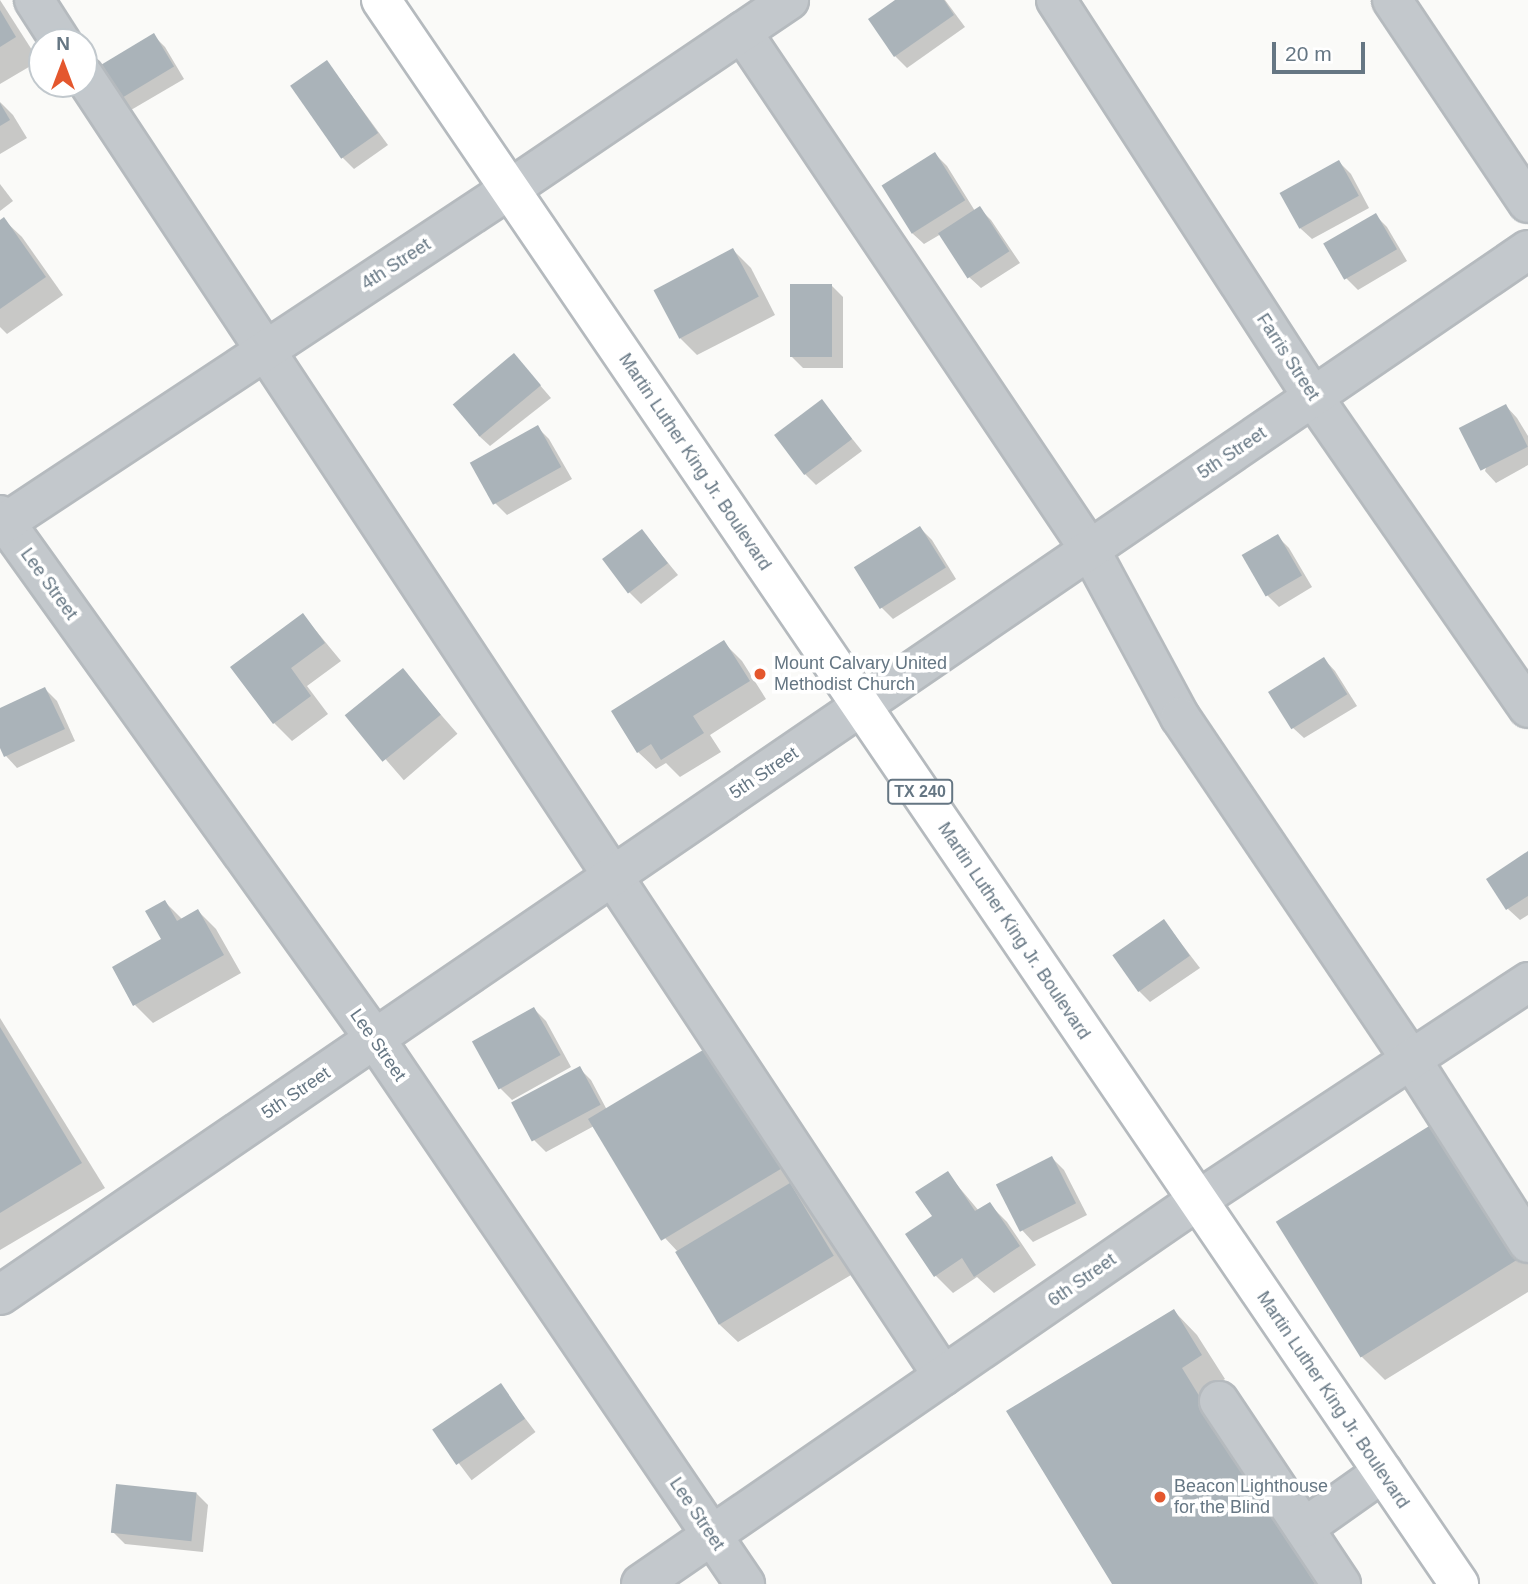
<!DOCTYPE html>
<html>
<head>
<meta charset="utf-8">
<style>
  body { margin:0 }
  #map { position:relative; width:1528px; height:1584px; overflow:hidden; background:#fafaf8; font-family:Helvetica,sans-serif }
  div>[style] { position:absolute }
  .shadow>* { inset:0; background:#0003; transform-origin:0 0 }
  .building>* { inset:0; background:#aab3b9; transform-origin:0 0 }
  .roads { filter:drop-shadow(2px 0 #b5babe) drop-shadow(-2px 0 #b5babe) drop-shadow(0 2px #b5babe) drop-shadow(0 -2px #b5babe) }
  .minor>* { height:38px; margin:-19px; padding:0 19px; transform-origin:19px; border-radius:19px; background:#c3c8cc }
  .major>* { height:38px; margin:-19px; padding:0 19px; transform-origin:19px; border-radius:19px; background:#fff }
  .dots>* { width:19px; height:19px; translate:-50% -50%; box-sizing:border-box; border:4px solid #fff; border-radius:50% }
  span { translate:-50% -50%; white-space:nowrap; text-align:center; line-height:1.15; -webkit-text-stroke:7px #fff; paint-order:stroke }
  .shield-label span { padding:2px 5px; background:#fff; border:2px solid; border-radius:5px; -webkit-text-stroke-width:0 }
  .shield-label { font-size:16px; color:#657683; font-weight:700 }
  .street-label { font-size:18px; color:#657683 }
  .poi-label { font-size:18px; color:#657683 }
  .left { translate:0 -50%; text-align:left }
  .north { position:absolute; left:28px; top:28px; width:70px; height:70px; box-sizing:border-box; background:#fff; border:2px solid #c1c8cd; border-radius:50%; rotate:0deg; font-size:19px; font-weight:700; line-height:28px; text-align:center; color:#657683 }
  .north::after { content:''; display:block; margin:auto; width:24px; height:32px; background:#e4572e; clip-path:polygon(50% 0,100% 100%,50% 72%,0 100%) }
  .scale { position:absolute; left:1272px; top:42px; width:93px; height:32px; box-sizing:border-box; border:4px solid #657683; border-top:0; padding-left:9px; font-size:21px; line-height:24px; white-space:nowrap; color:#657683; -webkit-text-stroke:5px #fff; paint-order:stroke }
</style>
</head>
<body>
<div id="map">
  <div class="shadow">
    <i style="clip-path:polygon(0 0,39px 61px,0 84px)"></i>
    <i style="clip-path:polygon(898px 0,945px 0,965px 27px,907px 68px,895px 56px)"></i>
    <i style="clip-path:polygon(153px 35px,165px 47px,184px 79px,131px 110px,120px 98px)"></i>
    <i style="clip-path:polygon(327px 62px,388px 145px,354px 169px,342px 157px)"></i>
    <i style="clip-path:polygon(0 102px,13px 115px,27px 138px,0 154px)"></i>
    <i style="clip-path:polygon(935px 154px,947px 166px,975px 211px,979px 208px,991px 220px,1020px 263px,981px 288px,969px 277px,941px 234px,924px 244px,912px 233px)"></i>
    <i style="clip-path:polygon(1339px 162px,1351px 174px,1369px 208px,1312px 239px,1300px 228px)"></i>
    <i style="clip-path:polygon(0 184px,13px 201px,0 211px)"></i>
    <i style="clip-path:polygon(1375px 215px,1387px 227px,1407px 261px,1358px 290px,1346px 278px)"></i>
    <i style="clip-path:polygon(4px 220px,22px 237px,63px 295px,7px 334px,0 327px,0 222px)"></i>
    <i style="clip-path:polygon(733px 250px,751px 268px,775px 315px,697px 355px,679px 337px)"></i>
    <i style="clip-path:polygon(832px 286px,843px 297px,843px 368px,803px 368px,791px 356px)"></i>
    <i style="clip-path:polygon(514px 355px,551px 398px,490px 446px,478px 435px)"></i>
    <i style="clip-path:polygon(822px 401px,862px 451px,816px 485px,804px 473px)"></i>
    <i style="clip-path:polygon(1506px 406px,1517px 418px,1528px 436px,1528px 465px,1496px 483px,1485px 471px)"></i>
    <i style="clip-path:polygon(538px 428px,549px 439px,572px 479px,507px 515px,495px 503px)"></i>
    <i style="clip-path:polygon(920px 528px,932px 540px,956px 579px,893px 619px,881px 607px,857px 569px)"></i>
    <i style="clip-path:polygon(642px 531px,678px 575px,641px 604px,629px 592px)"></i>
    <i style="clip-path:polygon(1277px 536px,1289px 548px,1312px 587px,1279px 607px,1267px 595px)"></i>
    <i style="clip-path:polygon(303px 615px,341px 661px,307px 686px,328px 714px,292px 741px,274px 723px)"></i>
    <i style="clip-path:polygon(724px 643px,742px 661px,766px 699px,710px 735px,721px 752px,680px 777px,666px 763px,656px 769px,638px 752px)"></i>
    <i style="clip-path:polygon(1324px 659px,1335px 671px,1357px 706px,1304px 738px,1292px 727px)"></i>
    <i style="left:403px;top:671px;width:83px;height:71px;rotate:49deg"></i>
    <i style="clip-path:polygon(45px 689px,57px 701px,75px 741px,17px 768px,6px 756px,0 744px,0 710px)"></i>
    <i style="clip-path:polygon(1528px 854px,1528px 915px,1520px 920px,1508px 909px)"></i>
    <i style="clip-path:polygon(165px 902px,183px 920px,198px 911px,216px 929px,241px 973px,153px 1023px,135px 1005px,163px 939px)"></i>
    <i style="clip-path:polygon(1164px 921px,1200px 968px,1150px 1002px,1139px 991px)"></i>
    <i style="clip-path:polygon(534px 1009px,546px 1021px,571px 1067px,512px 1100px,500px 1088px)"></i>
    <i style="clip-path:polygon(0 1018px,105px 1188px,0 1250px)"></i>
    <i style="clip-path:polygon(707px 1049px,804px 1192px,799px 1195px,808px 1203px,851px 1275px,738px 1342px,720px 1325px,678px 1252px,665px 1238px,594px 1126px,546px 1152px,534px 1140px,514px 1103px,579px 1068px,591px 1080px,607px 1110px)"></i>
    <i style="clip-path:polygon(1052px 1158px,1064px 1170px,1087px 1215px,1033px 1242px,1022px 1230px)"></i>
    <i style="clip-path:polygon(947px 1173px,979px 1211px,989px 1204px,1007px 1222px,1036px 1265px,994px 1293px,977px 1277px,953px 1293px,935px 1275px,934px 1216px)"></i>
    <i style="clip-path:polygon(1528px 1244px,1528px 1292px,1385px 1380px,1361px 1356px)"></i>
    <i style="clip-path:polygon(1174px 1311px,1197px 1335px,1225px 1379px,1204px 1392px,1322px 1584px,1114px 1584px)"></i>
    <i style="left:500px;top:1385px;width:59px;height:80px;rotate:53deg"></i>
    <i style="clip-path:polygon(196px 1493px,208px 1505px,203px 1552px,125px 1544px,113px 1532px)"></i>
  </div>
  <div class="building">
    <i style="clip-path:polygon(895px 0,944px 0,954px 15px,894px 57px,868px 19px)"></i>
    <i style="clip-path:polygon(0 10px,16px 37px,0 47px)"></i>
    <i style="left:154px;top:33px;width:39px;height:64px;rotate:59deg"></i>
    <i style="left:327px;top:60px;width:89px;height:45px;rotate:55deg"></i>
    <i style="clip-path:polygon(0 103px,10px 120px,0 126px)"></i>
    <i style="left:935px;top:152px;width:57px;height:63px;rotate:58deg"></i>
    <i style="left:1339px;top:160px;width:41px;height:68px;rotate:61deg"></i>
    <i style="left:980px;top:206px;width:54px;height:50px;rotate:57deg"></i>
    <i style="left:1376px;top:213px;width:42px;height:61px;rotate:60deg"></i>
    <i style="clip-path:polygon(4px 217px,46px 277px,0 309px,0 220px)"></i>
    <i style="left:733px;top:248px;width:55px;height:90px;rotate:62deg"></i>
    <i style="left:790px;top:284px;width:42px;height:73px"></i>
    <i style="left:514px;top:353px;width:42px;height:80px;rotate:50deg"></i>
    <i style="left:822px;top:399px;width:50px;height:60px;rotate:53deg"></i>
    <i style="left:1506px;top:404px;width:48px;height:53px;rotate:63deg"></i>
    <i style="left:538px;top:425px;width:48px;height:78px;rotate:61deg"></i>
    <i style="left:920px;top:526px;width:49px;height:78px;rotate:58deg"></i>
    <i style="left:642px;top:529px;width:43px;height:50px;rotate:53deg"></i>
    <i style="left:1278px;top:534px;width:48px;height:42px;rotate:60deg"></i>
    <i style="clip-path:polygon(303px 613px,325px 643px,291px 668px,311px 696px,273px 724px,230px 667px)"></i>
    <i style="clip-path:polygon(724px 640px,750px 681px,693px 716px,704px 733px,661px 760px,651px 744px,637px 753px,611px 711px)"></i>
    <i style="left:1324px;top:657px;width:44px;height:66px;rotate:58deg"></i>
    <i style="left:403px;top:668px;width:60px;height:75px;rotate:51deg"></i>
    <i style="clip-path:polygon(45px 687px,65px 729px,4px 757px,0 748px,0 708px)"></i>
    <i style="clip-path:polygon(1528px 851px,1528px 896px,1506px 910px,1486px 879px)"></i>
    <i style="clip-path:polygon(165px 900px,177px 921px,198px 909px,224px 955px,133px 1006px,112px 967px,161px 939px,145px 911px)"></i>
    <i style="left:1164px;top:919px;width:45px;height:63px;rotate:55deg"></i>
    <i style="left:534px;top:1007px;width:55px;height:71px;rotate:61deg"></i>
    <i style="clip-path:polygon(0 1027px,82px 1163px,0 1213px)"></i>
    <i style="left:708px;top:1047px;width:142px;height:140px;rotate:59deg"></i>
    <i style="left:580px;top:1066px;width:44px;height:78px;rotate:62deg"></i>
    <i style="left:1442px;top:1118px;width:160px;height:196px;rotate:58deg"></i>
    <i style="left:1052px;top:1156px;width:53px;height:63px;rotate:63deg"></i>
    <i style="clip-path:polygon(948px 1171px,975px 1211px,990px 1202px,1020px 1246px,974px 1277px,962px 1258px,934px 1277px,905px 1234px,932px 1216px,915px 1192px)"></i>
    <i style="left:790px;top:1183px;width:85px;height:134px;rotate:59deg"></i>
    <i style="clip-path:polygon(1174px 1309px,1202px 1355px,1182px 1368px,1315px 1584px,1112px 1584px,1006px 1411px)"></i>
    <i style="left:501px;top:1383px;width:43px;height:83px;rotate:56deg"></i>
    <i style="left:116px;top:1484px;width:81px;height:49px;rotate:6deg"></i>
  </div>
  <div class="roads">
    <div class="minor">
      <i style="left:34px;top:0;width:50px;rotate:57.3deg"></i>
      <i style="left:1056px;top:0;width:473px;rotate:57.1deg"></i>
      <i style="left:1313px;top:397px;width:378px;rotate:55.3deg"></i>
      <i style="left:1392px;top:0;width:244px;rotate:56.2deg"></i>
      <i style="left:742px;top:32px;width:624px;rotate:56.11deg"></i>
      <i style="left:1090px;top:550px;width:190px;rotate:61.7deg"></i>
      <i style="left:1180px;top:717px;width:413px;rotate:56deg"></i>
      <i style="left:1411px;top:1059px;width:218px;rotate:57.5deg"></i>
      <i style="left:84px;top:76px;width:1558px;rotate:56.54deg"></i>
      <i style="left:0;top:515px;width:644px;rotate:54.41deg"></i>
      <i style="left:375px;top:1039px;width:659px;rotate:55.83deg"></i>
      <i style="left:0;top:526px;width:611px;rotate:-33.46deg"></i>
      <i style="left:510px;top:189px;width:337px;rotate:-34.1deg"></i>
      <i style="left:0;top:1295px;width:1851px;rotate:-34.37deg"></i>
      <i style="left:1219px;top:1401px;width:220px;rotate:56.3deg"></i>
      <i style="left:1304px;top:1528px;width:97px;rotate:-35.3deg"></i>
      <i style="left:641px;top:1584px;width:677px;rotate:-34.58deg"></i>
      <i style="left:1198px;top:1200px;width:396px;rotate:-33.4deg"></i>
    </div>
    <div class="major">
      <i style="left:381px;top:0;width:1916px;rotate:55.76deg"></i>
    </div>
  </div>
  <div class="dots">
    <i style="left:760px;top:674px;background:#e4572e"></i>
    <i style="left:1160px;top:1497px;background:#e4572e"></i>
  </div>
  <div class="shield-label">
    <span style="left:920px;top:792px">TX 240</span>
  </div>
  <div class="street-label">
    <span style="left:396px;top:264px;rotate:-33deg">4th Street</span>
    <span style="left:1288px;top:357px;rotate:57deg">Farris Street</span>
    <span style="left:1232px;top:453px;rotate:-34deg">5th Street</span>
    <span style="left:695px;top:462px;rotate:56deg">Martin Luther King Jr. Boulevard</span>
    <span style="left:49px;top:584px;rotate:54deg">Lee Street</span>
    <span style="left:764px;top:773px;rotate:-34deg">5th Street</span>
    <span style="left:1014px;top:931px;rotate:56deg">Martin Luther King Jr. Boulevard</span>
    <span style="left:378px;top:1045px;rotate:55deg">Lee Street</span>
    <span style="left:296px;top:1093px;rotate:-34deg">5th Street</span>
    <span style="left:1082px;top:1280px;rotate:-35deg">6th Street</span>
    <span style="left:1333px;top:1400px;rotate:56deg">Martin Luther King Jr. Boulevard</span>
    <span style="left:697px;top:1514px;rotate:56deg">Lee Street</span>
  </div>
  <div class="poi-label">
    <span class="left" style="left:774px;top:674px">Mount Calvary United<br>Methodist Church</span>
    <span class="left" style="left:1174px;top:1497px">Beacon Lighthouse<br>for the Blind</span>
  </div>
  <div class="north">N</div>
  <div class="scale">20 m</div>
</div>
</body>
</html>
